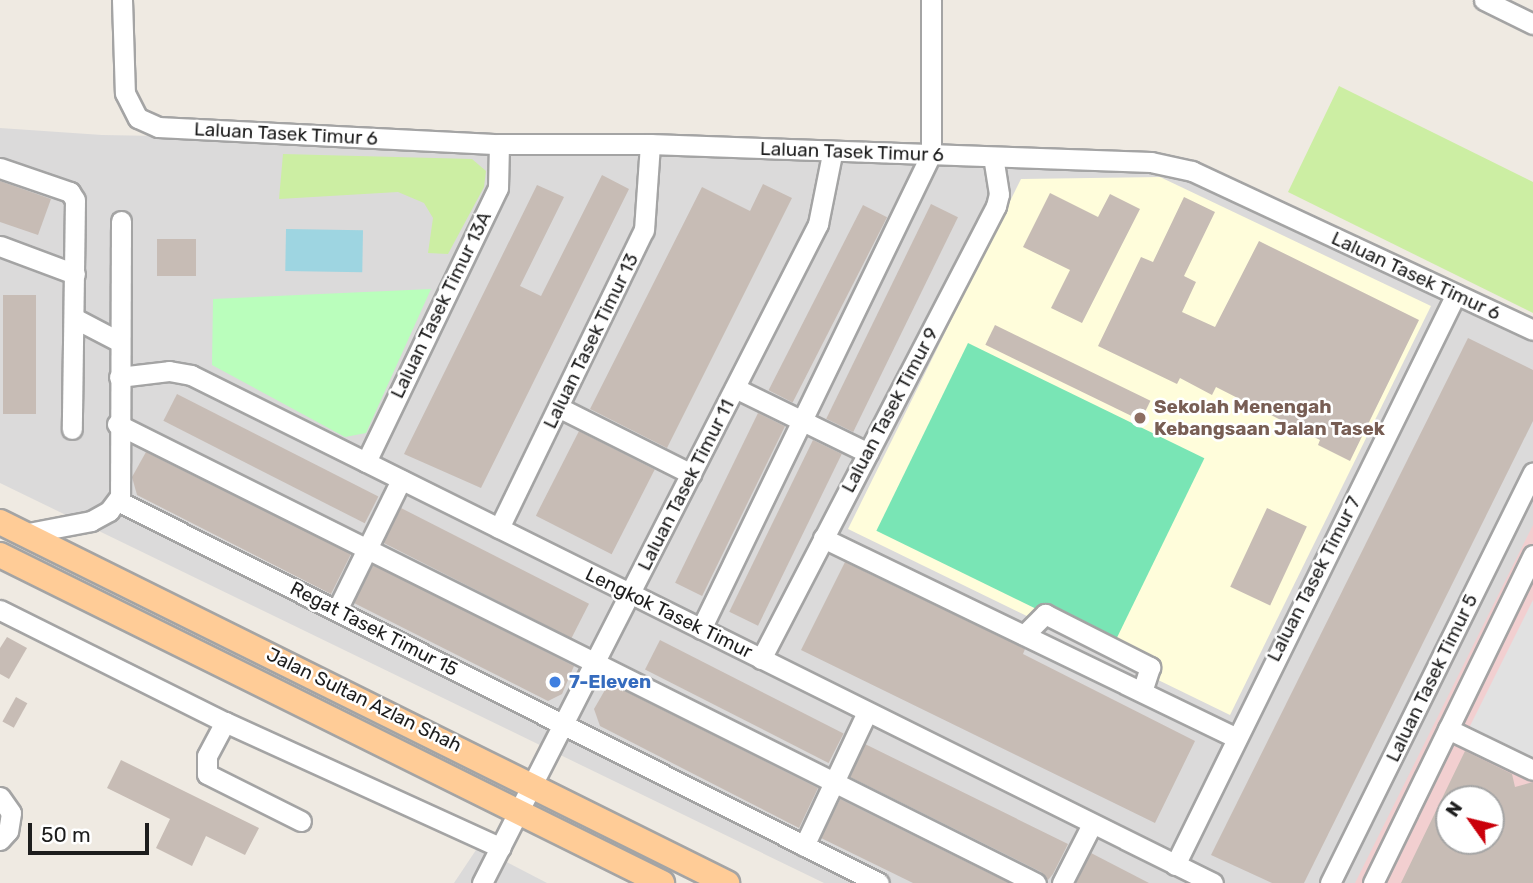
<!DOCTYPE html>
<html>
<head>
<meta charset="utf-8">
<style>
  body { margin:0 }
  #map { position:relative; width:1533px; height:883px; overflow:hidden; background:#efeae2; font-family:Rubik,sans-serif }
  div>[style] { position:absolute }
  .residential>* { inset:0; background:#dbdada }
  .commercial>* { inset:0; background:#f2cfd0 }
  .education>* { inset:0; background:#fffddb }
  .grass>* { inset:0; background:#cceea3 }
  .park>* { inset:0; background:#bafebc }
  .pitch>* { inset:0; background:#79e5b5; transform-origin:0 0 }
  .parking>* { inset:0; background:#e1e1e1 }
  .water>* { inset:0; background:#9ed5e1; transform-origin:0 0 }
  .building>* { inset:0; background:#c7bcb5; transform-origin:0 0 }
  .roads { filter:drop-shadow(2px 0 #a4a4a4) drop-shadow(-2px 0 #a4a4a4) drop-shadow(0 2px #a4a4a4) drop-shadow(0 -2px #a4a4a4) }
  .minor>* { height:19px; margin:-9.5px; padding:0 9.5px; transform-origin:9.5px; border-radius:9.5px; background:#fff }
  .major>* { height:24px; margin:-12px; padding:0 12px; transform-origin:12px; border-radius:12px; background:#ffcc97 }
  .dots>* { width:19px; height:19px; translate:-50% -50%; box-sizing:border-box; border:4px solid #fff; border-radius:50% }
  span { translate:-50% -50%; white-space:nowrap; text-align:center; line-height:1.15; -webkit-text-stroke:5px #fff; paint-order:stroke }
  .street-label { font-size:19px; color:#1d1d1d }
  .education-label { font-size:19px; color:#785e54; font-weight:700 }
  .left { translate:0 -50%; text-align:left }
  .shop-label { font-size:19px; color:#366cbe; font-weight:700 }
  .north { position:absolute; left:1435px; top:785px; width:70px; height:70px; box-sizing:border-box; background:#fff; border:2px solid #a5a5a5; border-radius:50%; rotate:304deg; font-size:19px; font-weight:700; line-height:28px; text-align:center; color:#1d1d1d }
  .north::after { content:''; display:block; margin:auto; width:24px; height:32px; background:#ca000b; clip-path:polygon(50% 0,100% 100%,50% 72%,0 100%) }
  .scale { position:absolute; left:28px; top:823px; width:121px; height:32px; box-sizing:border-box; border:4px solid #1d1d1d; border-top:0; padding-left:9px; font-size:21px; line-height:24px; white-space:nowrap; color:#1d1d1d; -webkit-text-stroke:5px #fff; paint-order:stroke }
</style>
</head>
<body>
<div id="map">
  <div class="residential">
    <i style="clip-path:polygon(evenodd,0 128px,102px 135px,1161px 154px,1533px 329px,1533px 883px,824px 883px,0 483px,0 128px,1449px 799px,1491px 799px,1491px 841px,1449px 841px,1449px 799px)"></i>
    <i style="clip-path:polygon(478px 847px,547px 883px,454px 883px)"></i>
  </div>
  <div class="commercial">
    <i style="clip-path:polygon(evenodd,1533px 525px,1533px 883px,1355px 883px,1533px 525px,1449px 799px,1491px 799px,1491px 841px,1449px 841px,1449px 799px)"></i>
  </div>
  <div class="education">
    <i style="clip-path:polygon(1160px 177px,1431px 306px,1230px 715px,848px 529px,1021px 179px)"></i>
  </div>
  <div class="grass">
    <i style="clip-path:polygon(1339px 86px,1533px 182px,1533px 313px,1288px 192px)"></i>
    <i style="clip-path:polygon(283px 154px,472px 159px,486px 171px,484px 187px,448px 254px,428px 253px,433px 218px,424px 203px,398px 192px,279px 199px)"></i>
  </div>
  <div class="park">
    <i style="clip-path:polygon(431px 289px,366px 433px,345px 437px,212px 365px,213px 299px)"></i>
  </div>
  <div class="pitch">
    <i style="left:968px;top:343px;width:263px;height:209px;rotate:26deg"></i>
  </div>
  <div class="parking">
    <i style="clip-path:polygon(1533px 600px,1533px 765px,1467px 732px)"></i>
  </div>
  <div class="water">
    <i style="left:286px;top:229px;width:77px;height:42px;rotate:1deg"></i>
  </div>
  <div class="building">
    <i style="clip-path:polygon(602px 175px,629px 189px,481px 488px,404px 454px,537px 185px,564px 197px,520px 286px,541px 296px)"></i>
    <i style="clip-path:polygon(0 181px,51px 199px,38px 235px,0 222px)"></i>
    <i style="clip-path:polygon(763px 184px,792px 198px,667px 448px,590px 409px,702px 187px,750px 211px)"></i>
    <i style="clip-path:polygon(1050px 193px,1098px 217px,1110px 194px,1140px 209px,1082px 323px,1051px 308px,1070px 270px,1023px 247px)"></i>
    <i style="clip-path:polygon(1184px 197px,1215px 212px,1184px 276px,1196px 282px,1182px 312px,1215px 327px,1259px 241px,1419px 320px,1350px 461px,1318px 445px,1320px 440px,1216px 387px,1212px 395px,1180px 378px,1177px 384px,1098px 346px,1141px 257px,1153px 262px)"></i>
    <i style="left:931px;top:204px;width:30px;height:239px;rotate:26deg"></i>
    <i style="left:863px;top:205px;width:27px;height:208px;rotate:27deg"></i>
    <i style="left:157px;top:239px;width:39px;height:37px"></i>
    <i style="left:3px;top:295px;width:33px;height:119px"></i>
    <i style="left:995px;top:325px;width:173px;height:22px;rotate:26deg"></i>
    <i style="clip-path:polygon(1468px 338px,1533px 370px,1533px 421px,1304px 883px,1272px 883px,1211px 855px)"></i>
    <i style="left:177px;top:394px;width:226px;height:30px;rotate:27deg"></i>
    <i style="left:758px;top:413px;width:30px;height:189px;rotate:26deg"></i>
    <i style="left:579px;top:431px;width:85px;height:95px;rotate:27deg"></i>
    <i style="left:813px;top:440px;width:32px;height:191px;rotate:26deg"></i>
    <i style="clip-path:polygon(146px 452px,351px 554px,331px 594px,137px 495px,132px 477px)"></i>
    <i style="left:401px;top:508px;width:211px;height:39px;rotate:27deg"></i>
    <i style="left:1267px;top:508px;width:44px;height:87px;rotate:25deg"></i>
    <i style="clip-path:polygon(845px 562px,1025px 649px,1023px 654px,1195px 741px,1155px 823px,801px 650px)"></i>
    <i style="clip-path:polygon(373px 565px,574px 666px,562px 694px,548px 701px,354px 603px)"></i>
    <i style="clip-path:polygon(7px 637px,27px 648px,9px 679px,0 674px,0 648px)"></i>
    <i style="left:660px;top:640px;width:206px;height:33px;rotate:27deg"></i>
    <i style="clip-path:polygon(609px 683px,818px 788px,799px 828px,600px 726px,594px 709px)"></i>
    <i style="left:16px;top:697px;width:13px;height:28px;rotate:29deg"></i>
    <i style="clip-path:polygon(865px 744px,1068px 844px,1053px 874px,1048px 880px,1041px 872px,850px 777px)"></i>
    <i style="clip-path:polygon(evenodd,1465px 751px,1512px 774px,1515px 787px,1533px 782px,1533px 883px,1401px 883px,1465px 751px,1449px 799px,1491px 799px,1491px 841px,1449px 841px,1449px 799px)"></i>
    <i style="clip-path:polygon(121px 760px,259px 828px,245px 855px,206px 836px,192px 866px,156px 848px,170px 819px,107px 788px)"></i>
    <i style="clip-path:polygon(840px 799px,1009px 883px,913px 883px,821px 838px)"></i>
    <i style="clip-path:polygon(1091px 853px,1149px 883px,1076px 883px)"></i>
  </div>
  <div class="roads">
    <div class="minor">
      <i style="left:122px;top:0;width:93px;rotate:88.2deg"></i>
      <i style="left:125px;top:93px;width:28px;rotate:63deg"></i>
      <i style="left:138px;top:118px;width:22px;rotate:24deg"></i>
      <i style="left:158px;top:127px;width:341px;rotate:2.9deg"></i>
      <i style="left:499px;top:144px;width:151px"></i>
      <i style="left:650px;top:144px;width:501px;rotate:2.06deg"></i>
      <i style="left:1151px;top:162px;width:42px;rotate:12.4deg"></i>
      <i style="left:1192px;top:171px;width:376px;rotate:25deg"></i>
      <i style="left:1484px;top:0;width:55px;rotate:26.1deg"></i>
      <i style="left:0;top:168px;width:74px;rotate:18.9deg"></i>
      <i style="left:70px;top:192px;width:9px;rotate:58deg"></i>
      <i style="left:75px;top:200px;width:229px;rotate:90.8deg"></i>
      <i style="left:121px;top:221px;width:281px;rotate:90.2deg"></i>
      <i style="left:120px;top:502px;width:849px;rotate:26.66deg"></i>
      <i style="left:0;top:246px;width:80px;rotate:20.5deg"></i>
      <i style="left:74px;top:318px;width:50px;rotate:27.6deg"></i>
      <i style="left:119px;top:377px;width:50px;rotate:-6.8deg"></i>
      <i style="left:169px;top:371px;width:22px;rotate:10deg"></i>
      <i style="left:191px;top:375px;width:1141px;rotate:26.43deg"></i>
      <i style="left:735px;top:388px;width:148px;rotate:26deg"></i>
      <i style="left:560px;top:408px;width:147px;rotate:26.7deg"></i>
      <i style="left:117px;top:424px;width:1027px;rotate:26.54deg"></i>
      <i style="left:366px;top:462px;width:304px;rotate:-64.3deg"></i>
      <i style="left:498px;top:188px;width:44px;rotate:-88.7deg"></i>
      <i style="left:499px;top:528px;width:331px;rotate:-64.1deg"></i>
      <i style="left:644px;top:230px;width:86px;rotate:-86deg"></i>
      <i style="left:23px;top:534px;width:69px;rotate:-10.8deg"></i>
      <i style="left:91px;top:521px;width:21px;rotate:-29deg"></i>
      <i style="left:109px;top:511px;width:15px;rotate:-53deg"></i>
      <i style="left:823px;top:538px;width:458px;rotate:25.8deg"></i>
      <i style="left:0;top:610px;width:251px;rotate:26.5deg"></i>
      <i style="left:225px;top:722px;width:303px;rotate:24.5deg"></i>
      <i style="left:337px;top:610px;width:145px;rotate:-63.8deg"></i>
      <i style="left:701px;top:629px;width:528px;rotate:-64.16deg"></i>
      <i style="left:931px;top:154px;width:154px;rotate:-90deg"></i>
      <i style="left:1024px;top:635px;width:30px;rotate:-45deg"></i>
      <i style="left:1045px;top:614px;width:118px;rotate:26.8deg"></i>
      <i style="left:1150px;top:667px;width:26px;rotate:108deg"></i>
      <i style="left:761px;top:659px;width:510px;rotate:-62.58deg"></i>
      <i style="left:996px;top:206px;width:12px;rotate:-76deg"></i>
      <i style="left:999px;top:194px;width:37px;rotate:-99deg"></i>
      <i style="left:225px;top:722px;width:38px;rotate:118deg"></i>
      <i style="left:207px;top:756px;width:18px;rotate:90deg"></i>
      <i style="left:207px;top:774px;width:105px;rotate:26.6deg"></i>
      <i style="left:1448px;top:729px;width:94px;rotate:25.8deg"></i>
      <i style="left:0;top:797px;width:19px;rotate:55deg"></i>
      <i style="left:11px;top:813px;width:18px;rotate:99deg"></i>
      <i style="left:8px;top:831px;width:12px;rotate:132deg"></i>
      <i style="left:804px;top:846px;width:148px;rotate:-64.8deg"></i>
      <i style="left:1175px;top:865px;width:636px;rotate:-63.8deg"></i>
      <i style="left:482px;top:883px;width:740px;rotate:-62.98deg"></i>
      <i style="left:818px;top:224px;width:71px;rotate:-78.7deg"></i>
      <i style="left:1062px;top:883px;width:66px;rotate:-63deg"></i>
      <i style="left:1330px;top:883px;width:458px;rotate:-63.7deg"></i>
      <i style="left:1373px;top:883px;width:365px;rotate:-64deg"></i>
    </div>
    <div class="major">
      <i style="left:0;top:522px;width:812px;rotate:26.41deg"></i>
      <i style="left:0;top:555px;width:739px;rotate:26.36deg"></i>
    </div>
  </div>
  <div class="dots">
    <i style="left:1140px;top:418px;background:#8d6e63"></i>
    <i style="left:555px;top:682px;background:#3f7fe0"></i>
  </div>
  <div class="street-label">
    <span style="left:286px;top:134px;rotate:3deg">Laluan Tasek Timur 6</span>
    <span style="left:852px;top:152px;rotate:2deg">Laluan Tasek Timur 6</span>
    <span style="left:1416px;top:276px;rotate:25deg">Laluan Tasek Timur 6</span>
    <span style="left:441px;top:305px;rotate:-64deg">Laluan Tasek Timur 13A</span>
    <span style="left:591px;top:341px;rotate:-64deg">Laluan Tasek Timur 13</span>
    <span style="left:890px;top:410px;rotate:-62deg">Laluan Tasek Timur 9</span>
    <span style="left:686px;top:485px;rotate:-63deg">Laluan Tasek Timur 11</span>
    <span style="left:1314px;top:579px;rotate:-63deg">Laluan Tasek Timur 7</span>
    <span style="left:669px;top:613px;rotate:26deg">Lengkok Tasek Timur</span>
    <span style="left:374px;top:629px;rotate:27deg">Regat Tasek Timur 15</span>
    <span style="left:1432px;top:678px;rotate:-64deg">Laluan Tasek Timur 5</span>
    <span style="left:364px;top:700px;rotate:26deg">Jalan Sultan Azlan Shah</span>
  </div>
  <div class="education-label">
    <span class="left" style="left:1154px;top:418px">Sekolah Menengah<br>Kebangsaan Jalan Tasek</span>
  </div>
  <div class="shop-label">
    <span class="left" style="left:569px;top:682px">7-Eleven</span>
  </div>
  <div class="north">N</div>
  <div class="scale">50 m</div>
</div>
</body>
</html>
